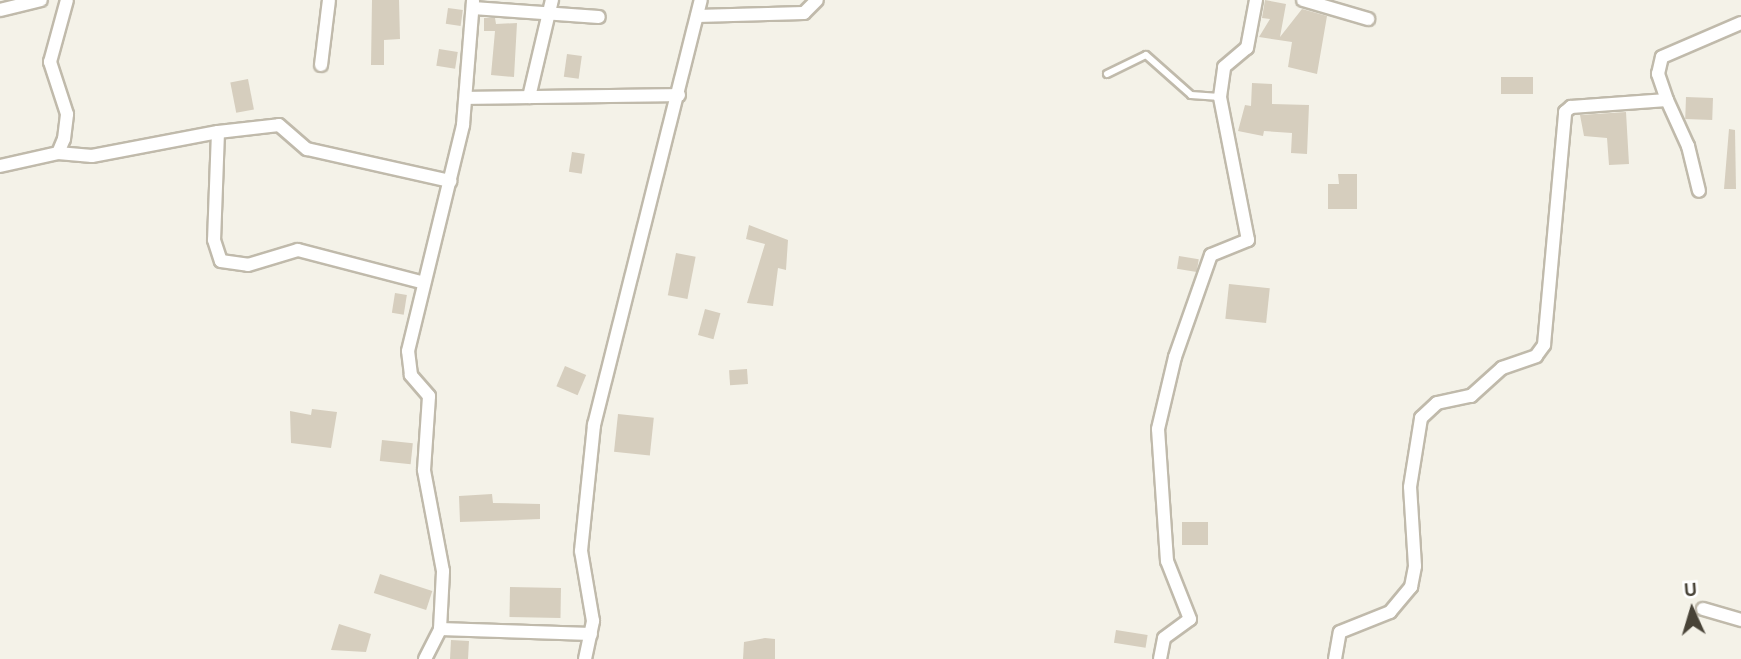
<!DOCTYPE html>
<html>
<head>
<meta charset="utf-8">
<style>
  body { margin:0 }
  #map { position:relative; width:1741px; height:659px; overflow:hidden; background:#f4f2e8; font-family:Ubuntu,sans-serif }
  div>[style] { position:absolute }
  .building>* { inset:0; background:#d6cebe; transform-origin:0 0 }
  .roads { filter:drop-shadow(2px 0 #c0baab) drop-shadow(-2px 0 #c0baab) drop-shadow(0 2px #c0baab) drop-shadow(0 -2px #c0baab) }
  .lane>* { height:6px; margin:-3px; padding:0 3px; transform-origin:3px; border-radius:3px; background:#fff }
  .street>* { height:12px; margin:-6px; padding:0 6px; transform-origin:6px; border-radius:6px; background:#fff }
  span { translate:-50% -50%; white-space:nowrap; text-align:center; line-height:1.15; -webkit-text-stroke:7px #fff; paint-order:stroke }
  .north { position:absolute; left:1657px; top:575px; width:70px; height:70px; -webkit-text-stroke:5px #fff; paint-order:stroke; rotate:356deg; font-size:19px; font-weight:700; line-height:28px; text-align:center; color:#484337 }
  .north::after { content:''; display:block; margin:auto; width:24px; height:32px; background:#484337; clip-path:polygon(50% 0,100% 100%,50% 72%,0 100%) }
</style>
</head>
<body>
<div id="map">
  <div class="building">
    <i style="clip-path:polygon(372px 0,399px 0,400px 39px,384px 40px,384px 65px,371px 65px)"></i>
    <i style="clip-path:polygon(1265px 0,1286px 4px,1280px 37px,1302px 9px,1327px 16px,1317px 74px,1288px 67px,1292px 42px,1259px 37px,1270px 19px,1262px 18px)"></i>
    <i style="left:448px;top:8px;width:15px;height:16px;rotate:8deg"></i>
    <i style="clip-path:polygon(484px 18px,495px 18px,496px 24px,517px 23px,514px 77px,491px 75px,495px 31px,484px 31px)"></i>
    <i style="left:439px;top:49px;width:19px;height:17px;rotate:9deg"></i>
    <i style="left:567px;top:54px;width:15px;height:23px;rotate:8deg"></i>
    <i style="left:1533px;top:77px;width:17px;height:32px;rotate:90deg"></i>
    <i style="left:248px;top:79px;width:31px;height:18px;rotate:79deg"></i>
    <i style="clip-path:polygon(1252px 83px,1272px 84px,1272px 104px,1309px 105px,1307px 154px,1291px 153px,1292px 133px,1264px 131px,1263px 136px,1238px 131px,1245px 105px,1251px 106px)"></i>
    <i style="left:1686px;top:97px;width:27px;height:22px;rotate:2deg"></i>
    <i style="clip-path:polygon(1626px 112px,1629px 164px,1609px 165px,1607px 138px,1584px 136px,1580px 115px)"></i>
    <i style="clip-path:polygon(1729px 129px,1735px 130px,1736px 189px,1724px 189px)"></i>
    <i style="left:572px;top:152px;width:13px;height:20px;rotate:9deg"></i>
    <i style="clip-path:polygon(1338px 174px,1357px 174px,1357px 209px,1328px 209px,1328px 184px,1339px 184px)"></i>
    <i style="clip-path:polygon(749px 225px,788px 240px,786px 270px,778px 268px,773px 306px,747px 303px,765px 244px,746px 239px)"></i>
    <i style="left:676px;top:253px;width:20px;height:43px;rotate:11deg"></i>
    <i style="left:1179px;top:256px;width:20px;height:13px;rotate:9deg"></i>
    <i style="left:1229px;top:284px;width:41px;height:35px;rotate:6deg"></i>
    <i style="left:395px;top:293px;width:12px;height:20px;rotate:9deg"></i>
    <i style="left:705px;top:309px;width:16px;height:27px;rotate:15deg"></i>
    <i style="left:565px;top:366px;width:23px;height:22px;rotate:23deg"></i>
    <i style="left:747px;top:369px;width:15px;height:18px;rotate:86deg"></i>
    <i style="clip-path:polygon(312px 409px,337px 412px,331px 448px,291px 443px,290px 411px,311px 415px)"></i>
    <i style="left:618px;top:414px;width:36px;height:38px;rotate:6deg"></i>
    <i style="left:382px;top:440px;width:31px;height:21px;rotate:6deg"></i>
    <i style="clip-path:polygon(492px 494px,493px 503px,540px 504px,540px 519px,460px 522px,459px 496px)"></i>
    <i style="left:1182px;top:522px;width:26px;height:23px"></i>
    <i style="left:380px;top:574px;width:55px;height:20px;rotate:18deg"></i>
    <i style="left:510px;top:587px;width:51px;height:30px;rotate:1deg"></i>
    <i style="clip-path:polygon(339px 624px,371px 634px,366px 652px,331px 650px)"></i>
    <i style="left:1116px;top:630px;width:32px;height:13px;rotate:9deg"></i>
    <i style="clip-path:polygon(765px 638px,775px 639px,775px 659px,743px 659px,744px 642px)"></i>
    <i style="left:451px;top:640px;width:18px;height:19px;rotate:3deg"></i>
  </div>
  <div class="roads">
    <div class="lane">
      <i style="left:1107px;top:74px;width:43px;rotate:-26deg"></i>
      <i style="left:1146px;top:55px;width:60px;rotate:41.6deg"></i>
      <i style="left:1191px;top:95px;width:29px;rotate:4deg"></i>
    </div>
    <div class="street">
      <i style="left:1303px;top:0;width:68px;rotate:16.3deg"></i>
      <i style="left:473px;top:8px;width:126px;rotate:4.1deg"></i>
      <i style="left:0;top:10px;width:42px;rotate:-13.7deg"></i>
      <i style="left:697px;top:16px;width:107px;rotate:-1.6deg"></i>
      <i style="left:804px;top:13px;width:18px;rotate:-45deg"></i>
      <i style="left:321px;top:65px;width:65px;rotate:-83deg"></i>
      <i style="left:529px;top:97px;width:100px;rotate:-76.7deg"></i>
      <i style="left:466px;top:98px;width:213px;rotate:-0.8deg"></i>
      <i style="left:1667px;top:100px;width:51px;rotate:65.5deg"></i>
      <i style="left:1688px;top:146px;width:46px;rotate:76.3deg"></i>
      <i style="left:218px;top:132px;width:61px;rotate:-6.5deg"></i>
      <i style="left:279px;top:125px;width:37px;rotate:41deg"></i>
      <i style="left:307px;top:149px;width:147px;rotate:12.6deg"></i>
      <i style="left:58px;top:153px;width:34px;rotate:5deg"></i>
      <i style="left:92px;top:156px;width:128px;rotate:-10.8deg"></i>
      <i style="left:218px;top:132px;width:108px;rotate:92.1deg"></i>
      <i style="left:214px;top:240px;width:22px;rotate:72deg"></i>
      <i style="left:221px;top:261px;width:27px;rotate:8deg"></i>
      <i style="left:248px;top:265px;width:52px;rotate:-16.7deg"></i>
      <i style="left:298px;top:250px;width:127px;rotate:14.6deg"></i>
      <i style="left:0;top:166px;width:59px;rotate:-12.6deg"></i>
      <i style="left:58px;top:153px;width:15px;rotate:-67deg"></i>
      <i style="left:64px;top:139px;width:25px;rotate:-83deg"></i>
      <i style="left:67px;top:114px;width:55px;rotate:-108.1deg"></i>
      <i style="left:50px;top:62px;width:64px;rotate:-74.7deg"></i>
      <i style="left:1703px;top:609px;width:40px;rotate:16deg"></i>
      <i style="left:440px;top:629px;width:151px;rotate:1.9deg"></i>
      <i style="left:425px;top:659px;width:34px;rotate:-63deg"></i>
      <i style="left:440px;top:629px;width:58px;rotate:-87deg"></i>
      <i style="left:443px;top:571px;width:103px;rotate:-100.7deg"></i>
      <i style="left:424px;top:470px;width:74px;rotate:-86.1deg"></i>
      <i style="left:429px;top:396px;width:28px;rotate:-131deg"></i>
      <i style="left:411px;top:375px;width:24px;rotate:-97deg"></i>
      <i style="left:408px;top:351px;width:233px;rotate:-76.3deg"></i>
      <i style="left:463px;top:125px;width:125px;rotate:-85.4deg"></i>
      <i style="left:585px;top:659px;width:39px;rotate:-78deg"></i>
      <i style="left:593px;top:621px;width:71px;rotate:-99.7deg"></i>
      <i style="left:581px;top:551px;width:127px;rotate:-84.1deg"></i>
      <i style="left:594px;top:425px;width:438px;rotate:-75.9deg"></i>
      <i style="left:1160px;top:659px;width:21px;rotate:-79deg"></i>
      <i style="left:1164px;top:638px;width:32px;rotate:-36deg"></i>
      <i style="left:1190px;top:619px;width:62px;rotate:-111.6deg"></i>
      <i style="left:1167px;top:561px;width:132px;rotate:-93.9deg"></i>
      <i style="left:1158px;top:429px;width:74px;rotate:-76.7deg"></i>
      <i style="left:1175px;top:357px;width:108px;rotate:-70.6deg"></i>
      <i style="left:1211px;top:255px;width:40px;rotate:-22deg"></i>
      <i style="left:1248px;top:240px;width:146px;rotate:-101.1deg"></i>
      <i style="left:1220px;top:97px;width:30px;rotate:-82deg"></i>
      <i style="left:1224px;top:67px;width:30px;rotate:-40deg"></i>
      <i style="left:1247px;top:48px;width:49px;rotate:-79.4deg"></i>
      <i style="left:1335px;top:659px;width:27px;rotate:-80deg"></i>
      <i style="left:1340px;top:632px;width:54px;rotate:-21.8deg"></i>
      <i style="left:1390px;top:612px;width:33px;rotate:-50deg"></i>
      <i style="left:1411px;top:587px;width:21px;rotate:-79deg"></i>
      <i style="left:1415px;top:566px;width:79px;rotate:-93.6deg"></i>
      <i style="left:1410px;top:487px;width:70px;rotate:-80.9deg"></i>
      <i style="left:1421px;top:418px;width:22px;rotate:-43deg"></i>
      <i style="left:1437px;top:403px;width:35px;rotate:-12deg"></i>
      <i style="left:1471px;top:396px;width:42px;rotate:-42.1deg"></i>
      <i style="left:1502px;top:368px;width:36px;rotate:-19deg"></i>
      <i style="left:1536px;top:356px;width:14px;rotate:-54deg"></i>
      <i style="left:1544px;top:345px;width:234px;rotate:-84.8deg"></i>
      <i style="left:1565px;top:112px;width:8px;rotate:-40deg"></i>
      <i style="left:1571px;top:107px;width:96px;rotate:-4.2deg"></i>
      <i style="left:1667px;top:100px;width:28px;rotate:-109deg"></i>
      <i style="left:1658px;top:74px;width:17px;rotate:-77deg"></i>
      <i style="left:1662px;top:57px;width:86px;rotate:-23.3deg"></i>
    </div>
  </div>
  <div class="north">U</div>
</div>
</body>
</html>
